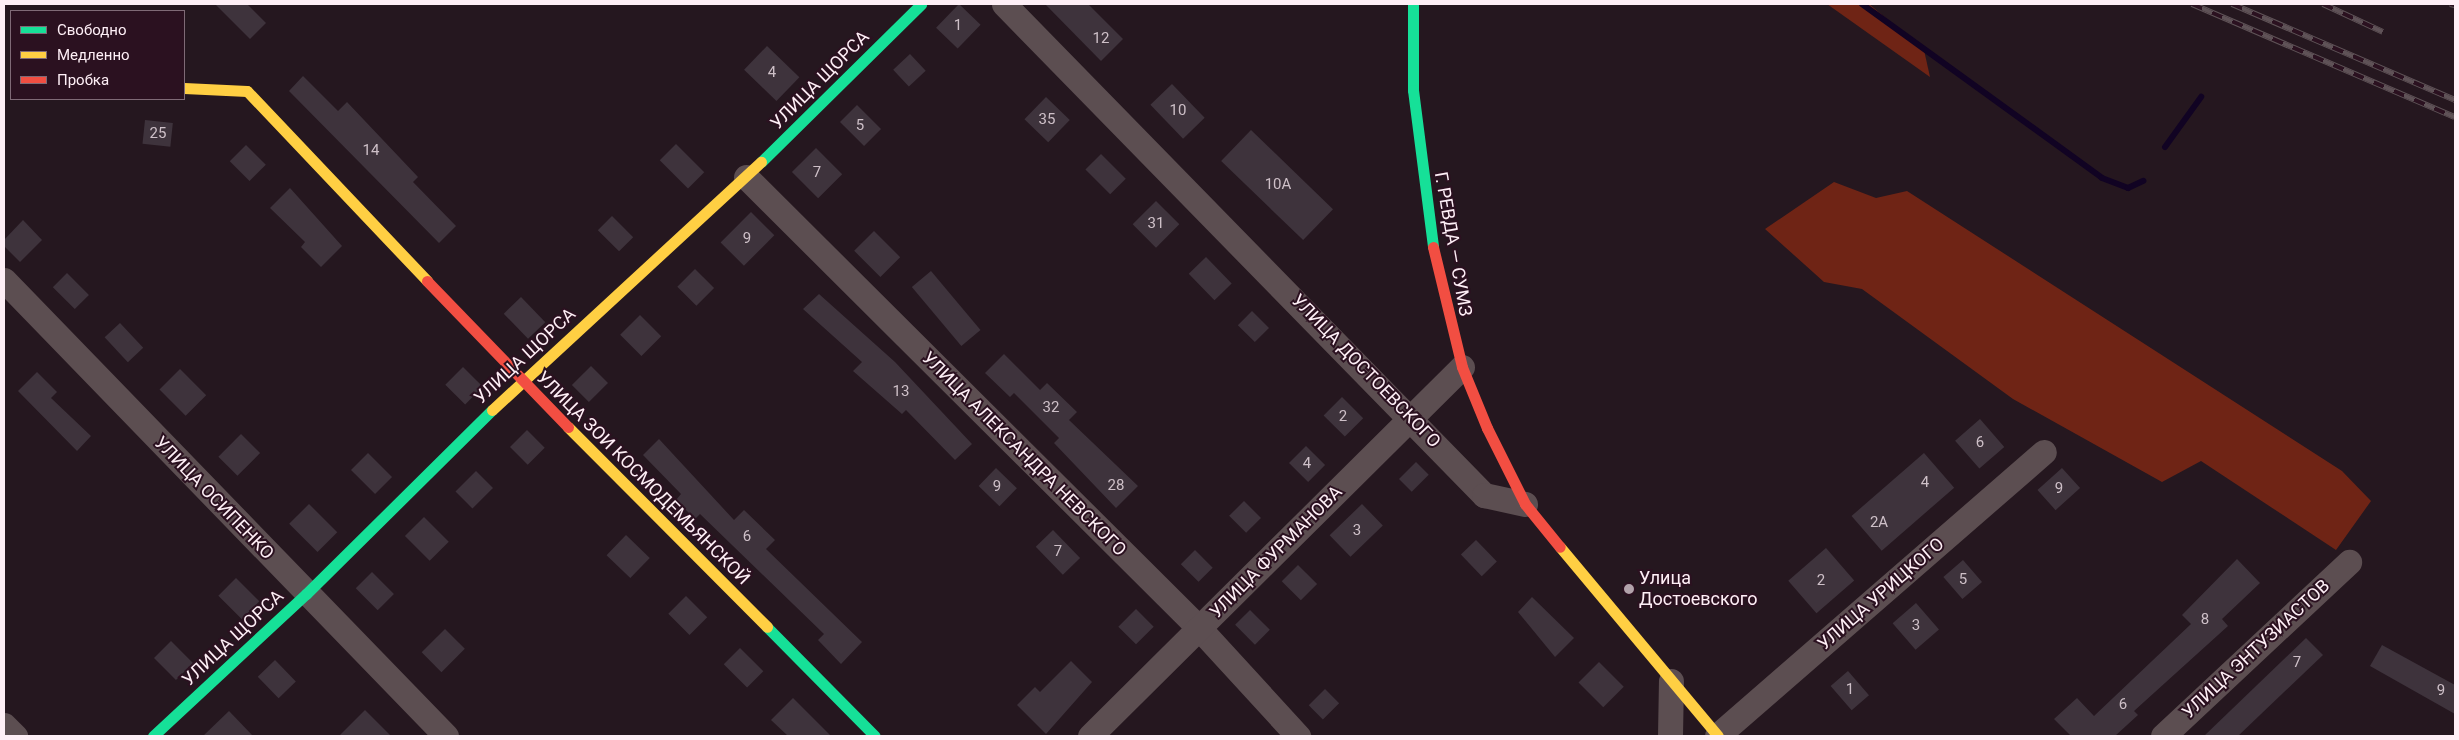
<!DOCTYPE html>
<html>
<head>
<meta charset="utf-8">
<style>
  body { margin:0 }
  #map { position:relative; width:2459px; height:740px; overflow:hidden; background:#25171f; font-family:Roboto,sans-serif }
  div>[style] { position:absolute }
  .forest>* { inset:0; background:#6f2415 }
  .stream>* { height:6px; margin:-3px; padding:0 3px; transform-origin:3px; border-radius:3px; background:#110323 }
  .building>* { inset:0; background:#3e333c; transform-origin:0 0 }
  .street>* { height:25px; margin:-12.5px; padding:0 12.5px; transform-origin:12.5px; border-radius:12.5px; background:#5c4e51 }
  .fast>* { height:11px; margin:-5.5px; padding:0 5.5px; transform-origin:5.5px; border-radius:5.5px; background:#16e098 }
  .slow>* { height:11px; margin:-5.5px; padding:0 5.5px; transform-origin:5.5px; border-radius:5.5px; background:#ffcf43 }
  .jam>* { height:11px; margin:-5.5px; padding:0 5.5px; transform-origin:5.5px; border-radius:5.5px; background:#f24e42 }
  .rail>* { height:5.5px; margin-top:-2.75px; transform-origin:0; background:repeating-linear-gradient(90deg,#2b1120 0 11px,#5f5257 0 22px); box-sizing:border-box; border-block:1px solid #5f5257 }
  .dots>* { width:14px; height:14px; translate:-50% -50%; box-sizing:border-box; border:2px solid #2b1120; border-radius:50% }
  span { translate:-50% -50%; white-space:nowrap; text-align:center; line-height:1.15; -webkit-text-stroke:4px #2b1120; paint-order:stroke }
  .number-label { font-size:15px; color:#cec0c8 }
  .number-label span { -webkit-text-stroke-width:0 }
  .street-label { font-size:18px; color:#feeff6 }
  .poi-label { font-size:18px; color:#feeff6 }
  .left { translate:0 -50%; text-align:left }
  .frame { position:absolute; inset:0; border:5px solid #feeff6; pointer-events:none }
  .legend { position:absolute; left:10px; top:10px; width:175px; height:90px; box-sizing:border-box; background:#2b1120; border:1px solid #7f6a76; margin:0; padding:6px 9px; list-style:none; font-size:15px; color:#feeff6 }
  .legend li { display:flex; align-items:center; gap:10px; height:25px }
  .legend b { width:25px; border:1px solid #7f6a76 }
</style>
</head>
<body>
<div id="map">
  <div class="forest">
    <i style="clip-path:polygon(1827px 4px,1869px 4px,1924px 50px,1930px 77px)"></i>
    <i style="clip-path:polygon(1834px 182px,1876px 198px,1907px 191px,2342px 471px,2371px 501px,2336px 550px,2201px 461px,2162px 482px,2013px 399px,1862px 289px,1824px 282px,1765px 229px)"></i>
  </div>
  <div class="stream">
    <i style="left:1862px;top:4px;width:296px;rotate:35.9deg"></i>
    <i style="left:2102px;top:178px;width:28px;rotate:21deg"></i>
    <i style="left:2128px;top:188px;width:17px;rotate:-25deg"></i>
    <i style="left:2165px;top:147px;width:62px;rotate:-54.2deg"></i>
  </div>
  <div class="building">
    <i style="clip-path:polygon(215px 4px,247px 4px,266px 23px,250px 39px)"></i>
    <i style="left:959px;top:4px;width:30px;height:33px;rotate:44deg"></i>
    <i style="clip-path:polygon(1045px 4px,1088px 4px,1123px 39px,1101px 61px)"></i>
    <i style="left:767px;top:46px;width:45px;height:33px;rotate:44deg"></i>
    <i style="left:910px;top:54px;width:23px;height:23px;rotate:47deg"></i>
    <i style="clip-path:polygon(303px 76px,338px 111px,347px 102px,418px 177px,413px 182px,456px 226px,439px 243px,289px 91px)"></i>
    <i style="left:1172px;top:84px;width:47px;height:30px;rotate:46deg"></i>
    <i style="left:1046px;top:97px;width:33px;height:31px;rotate:44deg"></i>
    <i style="left:857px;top:105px;width:34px;height:24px;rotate:45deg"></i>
    <i style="left:145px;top:120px;width:28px;height:24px;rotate:6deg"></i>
    <i style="left:1251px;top:130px;width:114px;height:43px;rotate:44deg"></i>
    <i style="left:676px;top:144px;width:40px;height:23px;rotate:45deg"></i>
    <i style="left:246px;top:145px;width:28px;height:23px;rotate:45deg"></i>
    <i style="left:816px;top:148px;width:37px;height:34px;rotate:45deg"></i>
    <i style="left:1101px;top:154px;width:35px;height:22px;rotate:45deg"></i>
    <i style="clip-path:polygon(290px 188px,342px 246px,321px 267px,301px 247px,305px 242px,270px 208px)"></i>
    <i style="left:1156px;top:201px;width:33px;height:33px;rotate:45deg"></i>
    <i style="left:751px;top:212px;width:33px;height:43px;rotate:45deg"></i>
    <i style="left:612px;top:216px;width:30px;height:20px;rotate:45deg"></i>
    <i style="clip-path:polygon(23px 220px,42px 240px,20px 262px,4px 246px,4px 240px)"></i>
    <i style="left:874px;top:231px;width:37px;height:28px;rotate:45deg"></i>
    <i style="left:1206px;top:257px;width:37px;height:24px;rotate:46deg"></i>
    <i style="left:695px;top:269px;width:27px;height:25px;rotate:45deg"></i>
    <i style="left:931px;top:271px;width:77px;height:25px;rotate:50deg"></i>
    <i style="left:67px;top:273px;width:31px;height:20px;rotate:45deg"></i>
    <i style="clip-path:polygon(819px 294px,895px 362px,972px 444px,955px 460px,906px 410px,902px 414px,853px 371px,862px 362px,803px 309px)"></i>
    <i style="left:521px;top:297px;width:35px;height:24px;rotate:46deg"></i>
    <i style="left:1252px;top:311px;width:24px;height:20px;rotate:45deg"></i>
    <i style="left:640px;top:315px;width:30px;height:28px;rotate:45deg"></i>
    <i style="left:120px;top:323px;width:34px;height:21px;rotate:47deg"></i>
    <i style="clip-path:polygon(1004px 354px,1040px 390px,1047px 383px,1077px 412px,1069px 420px,1138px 486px,1116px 508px,1054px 443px,1059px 438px,1014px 393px,1010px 397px,985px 373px)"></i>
    <i style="left:591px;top:366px;width:24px;height:27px;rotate:45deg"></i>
    <i style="left:463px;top:367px;width:28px;height:25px;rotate:45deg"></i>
    <i style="left:180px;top:369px;width:37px;height:29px;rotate:45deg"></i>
    <i style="clip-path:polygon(37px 372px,57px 392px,51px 398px,91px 436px,77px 451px,18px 391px)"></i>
    <i style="left:1342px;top:397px;width:30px;height:26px;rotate:45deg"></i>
    <i style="left:1980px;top:419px;width:37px;height:33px;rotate:49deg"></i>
    <i style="left:527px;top:430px;width:25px;height:24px;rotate:45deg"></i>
    <i style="left:241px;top:434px;width:27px;height:32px;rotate:45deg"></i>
    <i style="clip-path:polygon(659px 439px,734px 520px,744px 510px,775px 540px,766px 549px,862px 642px,841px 664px,818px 640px,824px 634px,700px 514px,695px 519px,676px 500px,681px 494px,643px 455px)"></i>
    <i style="left:1306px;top:446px;width:27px;height:24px;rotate:45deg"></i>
    <i style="left:368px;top:453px;width:34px;height:24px;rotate:45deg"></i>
    <i style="left:1924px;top:453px;width:46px;height:96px;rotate:49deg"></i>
    <i style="left:1416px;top:462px;width:18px;height:24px;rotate:45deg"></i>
    <i style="left:996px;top:468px;width:29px;height:25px;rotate:44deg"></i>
    <i style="left:2062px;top:468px;width:27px;height:33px;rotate:48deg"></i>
    <i style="left:476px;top:471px;width:24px;height:29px;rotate:45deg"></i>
    <i style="left:1244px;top:501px;width:24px;height:21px;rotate:45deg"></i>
    <i style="left:309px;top:504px;width:40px;height:28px;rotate:45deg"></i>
    <i style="left:1362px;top:504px;width:30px;height:45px;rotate:46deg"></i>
    <i style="left:424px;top:517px;width:35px;height:27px;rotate:45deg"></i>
    <i style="left:1053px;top:530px;width:39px;height:24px;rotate:46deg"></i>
    <i style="left:626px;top:535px;width:33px;height:28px;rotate:44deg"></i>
    <i style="left:1476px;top:540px;width:30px;height:21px;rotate:46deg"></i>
    <i style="left:1826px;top:548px;width:43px;height:50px;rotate:49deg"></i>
    <i style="left:1195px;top:550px;width:25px;height:20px;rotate:45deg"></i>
    <i style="clip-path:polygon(2237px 559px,2260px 583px,2222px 619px,2228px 626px,2134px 711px,2138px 715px,2115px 736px,2071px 736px,2054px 719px,2077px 698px,2094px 716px,2191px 624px,2182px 615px)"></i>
    <i style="left:1963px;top:560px;width:29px;height:26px;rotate:49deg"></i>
    <i style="left:1298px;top:565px;width:27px;height:23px;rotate:45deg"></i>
    <i style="left:372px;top:572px;width:31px;height:23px;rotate:45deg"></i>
    <i style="left:236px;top:578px;width:33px;height:25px;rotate:45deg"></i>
    <i style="left:686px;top:596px;width:30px;height:25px;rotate:45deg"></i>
    <i style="clip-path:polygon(1532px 597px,1574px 638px,1555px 657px,1518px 612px)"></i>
    <i style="left:1916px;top:603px;width:35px;height:31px;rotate:49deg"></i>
    <i style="left:1136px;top:609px;width:25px;height:25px;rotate:45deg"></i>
    <i style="left:1250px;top:610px;width:28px;height:21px;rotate:45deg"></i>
    <i style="left:445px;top:629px;width:28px;height:33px;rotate:45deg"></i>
    <i style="clip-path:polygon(2306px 638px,2323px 655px,2238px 736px,2204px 736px)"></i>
    <i style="left:171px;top:641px;width:31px;height:24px;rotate:45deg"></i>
    <i style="clip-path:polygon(2382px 645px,2455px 685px,2455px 714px,2370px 666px)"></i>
    <i style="left:740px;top:648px;width:33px;height:23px;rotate:45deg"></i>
    <i style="left:275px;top:660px;width:30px;height:24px;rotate:46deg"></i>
    <i style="clip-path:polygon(1071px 661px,1092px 682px,1046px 734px,1017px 705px,1035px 687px,1040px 692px)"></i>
    <i style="left:1599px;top:662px;width:35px;height:29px;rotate:45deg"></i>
    <i style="left:1848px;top:671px;width:32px;height:23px;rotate:49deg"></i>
    <i style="left:1325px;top:689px;width:20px;height:23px;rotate:45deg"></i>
    <i style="clip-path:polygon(793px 698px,831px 736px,788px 736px,771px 720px)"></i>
    <i style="clip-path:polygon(365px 710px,391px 736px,339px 736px)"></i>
    <i style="clip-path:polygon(229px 711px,253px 736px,203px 736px)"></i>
  </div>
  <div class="street">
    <i style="left:1004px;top:4px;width:687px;rotate:45.65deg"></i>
    <i style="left:1484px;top:495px;width:42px;rotate:12.4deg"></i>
    <i style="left:746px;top:177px;width:639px;rotate:44.87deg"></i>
    <i style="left:1199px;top:628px;width:147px;rotate:47.5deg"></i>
    <i style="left:4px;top:280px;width:635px;rotate:45.89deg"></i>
    <i style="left:4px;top:725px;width:16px;rotate:45deg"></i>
    <i style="left:1090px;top:736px;width:524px;rotate:-44.77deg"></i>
    <i style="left:1670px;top:736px;width:55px;rotate:-89deg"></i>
    <i style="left:1717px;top:736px;width:433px;rotate:-41deg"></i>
    <i style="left:2163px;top:736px;width:255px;rotate:-43.1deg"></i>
  </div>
  <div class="fast">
    <i style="left:1413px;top:4px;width:86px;rotate:90deg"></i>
    <i style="left:1413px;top:90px;width:158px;rotate:82.7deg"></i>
    <i style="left:761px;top:162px;width:225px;rotate:-44.6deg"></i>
    <i style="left:767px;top:627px;width:153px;rotate:45.3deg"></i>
    <i style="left:153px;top:736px;width:209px;rotate:-42.9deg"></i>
    <i style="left:306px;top:594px;width:262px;rotate:-44.7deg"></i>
  </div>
  <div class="slow">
    <i style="left:184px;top:88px;width:63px;rotate:2.7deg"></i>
    <i style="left:247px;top:91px;width:262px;rotate:46.5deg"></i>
    <i style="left:492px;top:410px;width:366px;rotate:-42.7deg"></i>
    <i style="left:568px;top:427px;width:282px;rotate:45.1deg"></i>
    <i style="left:1560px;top:547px;width:246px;rotate:50.1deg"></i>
  </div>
  <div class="jam">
    <i style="left:1433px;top:247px;width:123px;rotate:76.4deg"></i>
    <i style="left:1462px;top:367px;width:66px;rotate:67.7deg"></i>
    <i style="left:1487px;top:428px;width:85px;rotate:63.4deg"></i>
    <i style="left:1525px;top:504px;width:55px;rotate:50.9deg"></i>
    <i style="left:427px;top:281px;width:203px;rotate:46deg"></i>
  </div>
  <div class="rail">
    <i style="left:2192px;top:4px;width:286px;rotate:23.3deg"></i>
    <i style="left:2232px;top:4px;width:243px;rotate:23.3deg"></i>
    <i style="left:2323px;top:4px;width:66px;rotate:25deg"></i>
    <i style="left:2450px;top:4px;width:5px;rotate:11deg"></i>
  </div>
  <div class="dots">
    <i style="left:1629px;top:589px;background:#b2a3ab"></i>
  </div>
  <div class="number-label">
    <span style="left:958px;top:26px">1</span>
    <span style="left:1101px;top:39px">12</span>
    <span style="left:772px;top:73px">4</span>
    <span style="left:1178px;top:111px">10</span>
    <span style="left:1047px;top:120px">35</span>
    <span style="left:860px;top:126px">5</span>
    <span style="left:158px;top:134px">25</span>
    <span style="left:371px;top:151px">14</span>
    <span style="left:817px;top:173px">7</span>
    <span style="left:1278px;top:185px">10А</span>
    <span style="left:1156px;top:224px">31</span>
    <span style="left:747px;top:239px">9</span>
    <span style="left:901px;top:392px">13</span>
    <span style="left:1051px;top:408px">32</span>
    <span style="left:1343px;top:417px">2</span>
    <span style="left:1980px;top:443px">6</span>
    <span style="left:1307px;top:464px">4</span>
    <span style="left:1925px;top:483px">4</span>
    <span style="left:1116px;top:486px">28</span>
    <span style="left:997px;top:487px">9</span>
    <span style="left:2059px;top:489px">9</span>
    <span style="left:1879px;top:523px">2А</span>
    <span style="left:1357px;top:531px">3</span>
    <span style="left:747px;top:537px">6</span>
    <span style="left:1058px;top:552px">7</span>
    <span style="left:1963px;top:580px">5</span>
    <span style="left:1821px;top:581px">2</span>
    <span style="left:2205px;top:620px">8</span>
    <span style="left:1916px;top:626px">3</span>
    <span style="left:2297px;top:663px">7</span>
    <span style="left:1850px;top:690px">1</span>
    <span style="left:2441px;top:691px">9</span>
    <span style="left:2123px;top:705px">6</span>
  </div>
  <div class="street-label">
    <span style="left:820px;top:80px;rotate:-45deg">УЛИЦА ЩОРСА</span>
    <span style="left:1453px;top:244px;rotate:80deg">Г. РЕВДА — СУМЗ</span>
    <span style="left:525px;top:356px;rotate:-43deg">УЛИЦА ЩОРСА</span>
    <span style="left:1366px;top:371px;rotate:46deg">УЛИЦА ДОСТОЕВСКОГО</span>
    <span style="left:1024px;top:454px;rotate:45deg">УЛИЦА АЛЕКСАНДРА НЕВСКОГО</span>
    <span style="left:643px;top:478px;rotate:45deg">УЛИЦА ЗОИ КОСМОДЕМЬЯНСКОЙ</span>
    <span style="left:214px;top:498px;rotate:46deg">УЛИЦА ОСИПЕНКО</span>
    <span style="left:1276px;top:552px;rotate:-45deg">УЛИЦА ФУРМАНОВА</span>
    <span style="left:1881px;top:594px;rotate:-41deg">УЛИЦА УРИЦКОГО</span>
    <span style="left:233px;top:638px;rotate:-43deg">УЛИЦА ЩОРСА</span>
    <span style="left:2256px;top:649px;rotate:-43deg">УЛИЦА ЭНТУЗИАСТОВ</span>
  </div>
  <div class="poi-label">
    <span class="left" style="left:1639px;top:589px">Улица<br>Достоевского</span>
  </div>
  <div class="frame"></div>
  <ul class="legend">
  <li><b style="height:6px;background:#16e098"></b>Свободно</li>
  <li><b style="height:6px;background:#ffcf43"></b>Медленно</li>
  <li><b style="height:6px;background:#f24e42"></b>Пробка</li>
  </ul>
</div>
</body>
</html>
